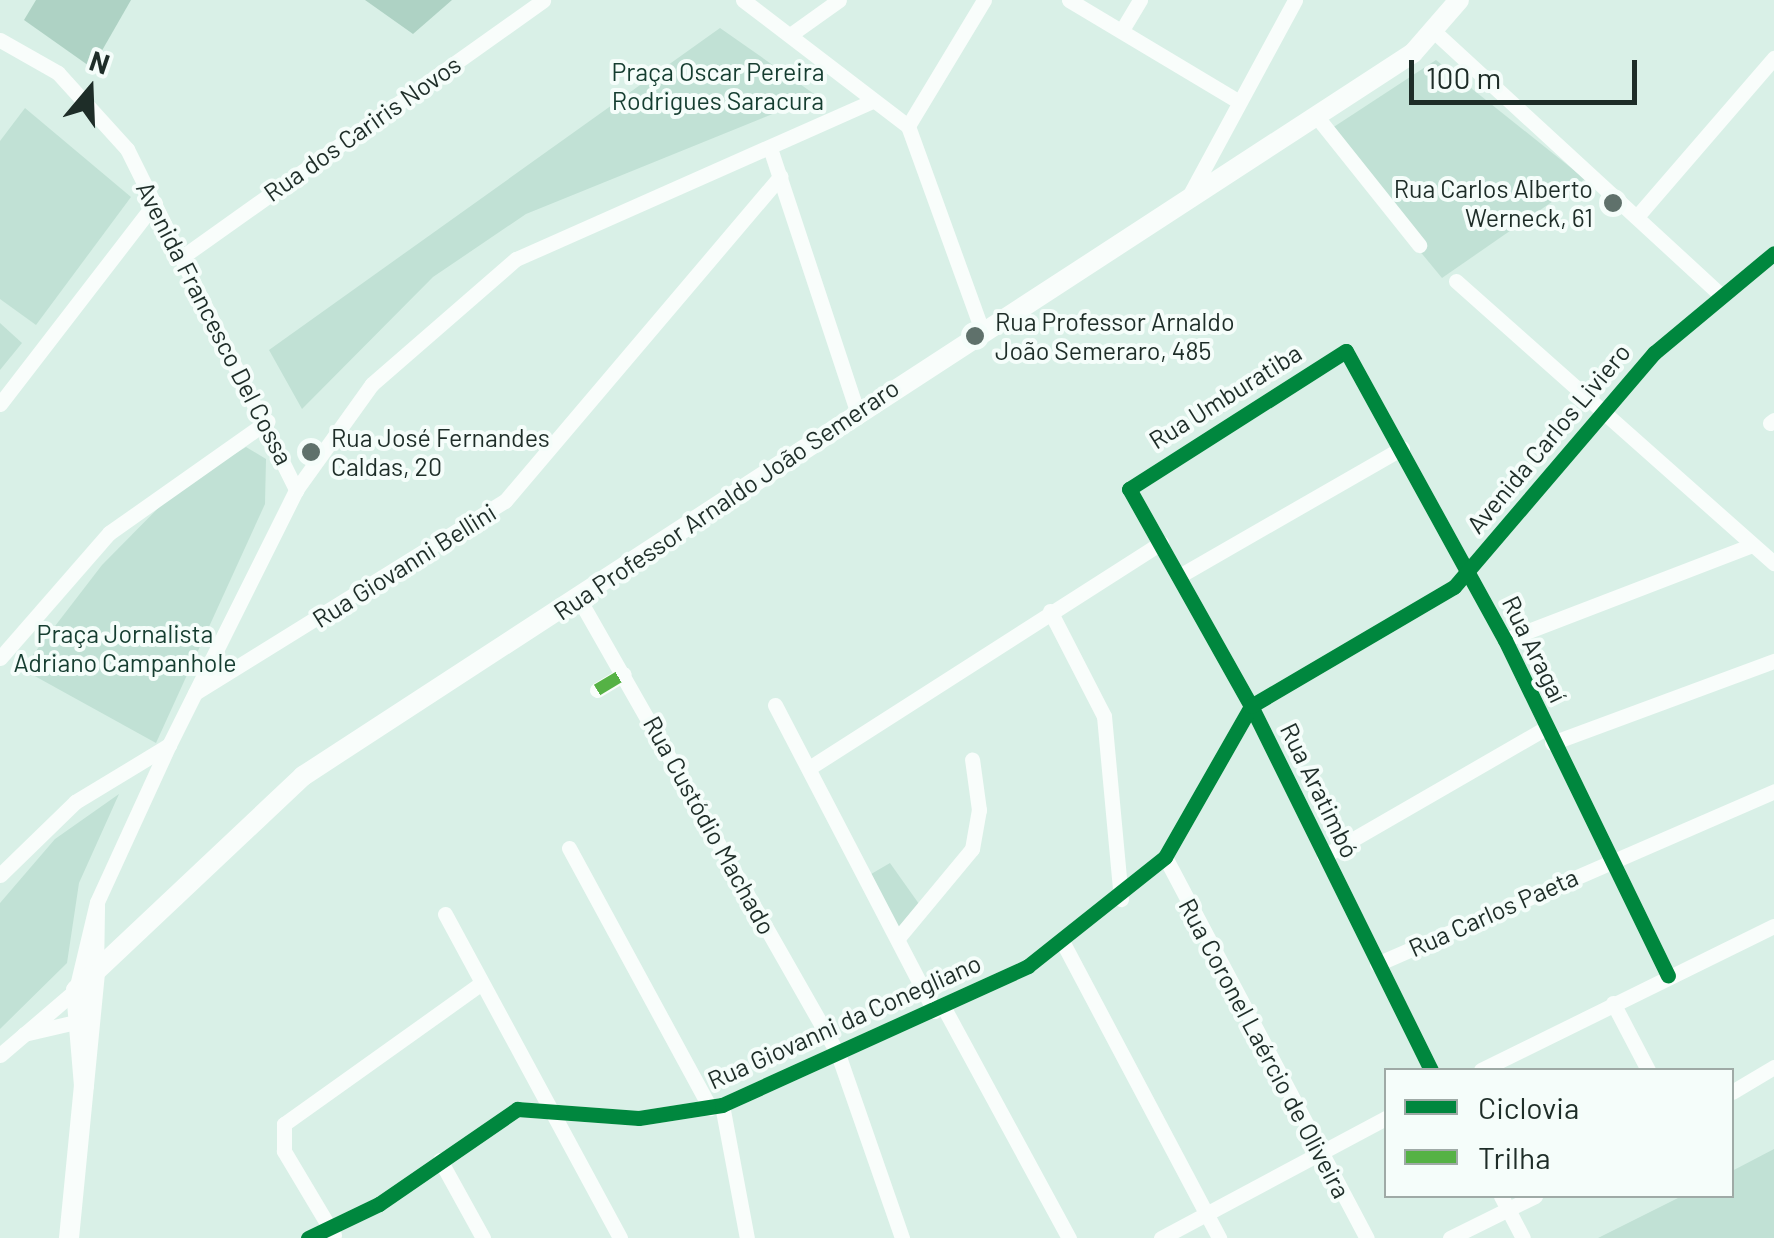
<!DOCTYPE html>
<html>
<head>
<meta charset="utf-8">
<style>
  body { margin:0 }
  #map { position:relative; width:1774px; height:1238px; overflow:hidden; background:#d9f0e7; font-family:Barlow,sans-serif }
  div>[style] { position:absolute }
  .green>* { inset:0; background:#c1e1d5 }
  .forest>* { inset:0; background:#aed2c4 }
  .minor>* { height:15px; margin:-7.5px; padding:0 7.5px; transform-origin:7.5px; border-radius:7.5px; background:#f9fdfb }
  .major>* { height:20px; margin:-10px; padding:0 10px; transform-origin:10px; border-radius:10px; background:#f9fdfb }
  .quiet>* { height:12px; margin-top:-6px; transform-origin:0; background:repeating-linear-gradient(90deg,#55b245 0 25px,transparent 0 37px) }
  .cycleway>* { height:15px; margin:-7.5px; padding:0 7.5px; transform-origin:7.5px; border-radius:7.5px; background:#00873e }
  .dots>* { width:28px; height:28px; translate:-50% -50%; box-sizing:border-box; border:5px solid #f5fdfa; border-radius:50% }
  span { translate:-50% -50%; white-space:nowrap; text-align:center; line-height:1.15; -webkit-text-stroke:8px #f5fdfa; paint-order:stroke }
  .park-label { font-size:25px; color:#153d30 }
  .street-label { font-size:25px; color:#1e2d28 }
  .poi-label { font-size:25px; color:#1e2d28 }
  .right { translate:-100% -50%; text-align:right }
  .left { translate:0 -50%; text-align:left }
  .legend { position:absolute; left:1384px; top:1068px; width:350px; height:130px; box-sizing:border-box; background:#f5fdfa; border:2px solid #9faaa6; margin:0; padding:12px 18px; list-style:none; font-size:30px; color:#1e2d28 }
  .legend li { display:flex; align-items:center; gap:20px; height:50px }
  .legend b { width:50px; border:2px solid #9faaa6 }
  .north { position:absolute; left:40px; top:40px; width:100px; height:100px; -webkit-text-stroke:8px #f5fdfa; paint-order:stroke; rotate:19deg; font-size:28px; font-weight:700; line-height:40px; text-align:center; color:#1e2d28 }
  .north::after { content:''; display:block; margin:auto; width:35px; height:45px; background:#1e2d28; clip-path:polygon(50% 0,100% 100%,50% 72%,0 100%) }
  .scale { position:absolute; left:1409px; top:60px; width:228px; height:45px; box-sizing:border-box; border:5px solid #1e2d28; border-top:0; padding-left:12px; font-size:30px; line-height:35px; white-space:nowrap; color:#1e2d28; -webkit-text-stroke:8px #f5fdfa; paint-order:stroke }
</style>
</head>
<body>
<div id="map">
  <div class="green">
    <i style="clip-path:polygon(720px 28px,817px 96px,526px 214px,433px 277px,302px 409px,269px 350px)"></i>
    <i style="clip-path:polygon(1436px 60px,1585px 179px,1442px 278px,1323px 134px)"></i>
    <i style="clip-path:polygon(25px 108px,131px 197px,36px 325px,0 299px,0 141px)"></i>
    <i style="clip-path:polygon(0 323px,22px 343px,0 370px)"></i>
    <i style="clip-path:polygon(246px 447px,266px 459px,265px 504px,156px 743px,22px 669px,102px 565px,177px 489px)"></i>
    <i style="clip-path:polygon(119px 794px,79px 883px,67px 963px,0 1029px,0 903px,55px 839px)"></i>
    <i style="clip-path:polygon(890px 863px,924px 911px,901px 933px,866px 877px)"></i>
    <i style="clip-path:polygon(1774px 1149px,1774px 1238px,1598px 1238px,1682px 1196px,1732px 1196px,1732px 1171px)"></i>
  </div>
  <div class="forest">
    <i style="clip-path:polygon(36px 0,131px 0,92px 68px,24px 20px)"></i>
    <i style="clip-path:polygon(365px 0,452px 0,413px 34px)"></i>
  </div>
  <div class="minor">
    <i style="left:743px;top:0;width:208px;rotate:37.4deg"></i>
    <i style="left:908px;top:126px;width:217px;rotate:70.1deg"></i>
    <i style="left:1069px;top:0;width:195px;rotate:30.9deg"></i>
    <i style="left:1122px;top:30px;width:35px;rotate:-59deg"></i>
    <i style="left:790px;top:35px;width:60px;rotate:-35.5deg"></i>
    <i style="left:1438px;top:35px;width:384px;rotate:42.6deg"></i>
    <i style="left:0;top:40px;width:67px;rotate:29.6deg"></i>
    <i style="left:58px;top:73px;width:103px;rotate:47.8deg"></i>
    <i style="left:127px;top:149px;width:381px;rotate:63.6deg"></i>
    <i style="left:1317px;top:117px;width:164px;rotate:51.4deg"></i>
    <i style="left:908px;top:126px;width:147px;rotate:-58.9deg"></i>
    <i style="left:771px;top:151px;width:274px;rotate:71.7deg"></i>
    <i style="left:1188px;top:198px;width:225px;rotate:-61.6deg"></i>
    <i style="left:1640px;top:213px;width:205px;rotate:-49.2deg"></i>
    <i style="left:182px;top:257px;width:443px;rotate:-35.4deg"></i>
    <i style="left:1456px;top:281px;width:425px;rotate:41.6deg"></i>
    <i style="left:0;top:404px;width:254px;rotate:-52.4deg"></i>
    <i style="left:1770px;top:423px;width:5px;rotate:-37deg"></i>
    <i style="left:1181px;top:575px;width:255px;rotate:-29.9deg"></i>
    <i style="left:579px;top:599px;width:524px;rotate:60.35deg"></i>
    <i style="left:838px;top:1054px;width:195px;rotate:70.8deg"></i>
    <i style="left:1050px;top:611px;width:118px;rotate:62.8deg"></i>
    <i style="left:1104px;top:716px;width:184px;rotate:84.7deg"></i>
    <i style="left:1505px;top:640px;width:262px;rotate:-21deg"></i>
    <i style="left:0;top:658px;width:166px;rotate:-48.9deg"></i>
    <i style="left:109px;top:533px;width:194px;rotate:-35.2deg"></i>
    <i style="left:597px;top:690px;width:31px;rotate:-31deg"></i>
    <i style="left:195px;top:693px;width:365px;rotate:-31.8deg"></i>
    <i style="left:505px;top:501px;width:426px;rotate:-49.7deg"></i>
    <i style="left:775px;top:705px;width:345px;rotate:62.5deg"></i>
    <i style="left:1552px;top:743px;width:237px;rotate:-20.3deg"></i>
    <i style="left:809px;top:768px;width:418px;rotate:-32.6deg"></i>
    <i style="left:569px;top:848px;width:296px;rotate:61.5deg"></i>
    <i style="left:1324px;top:856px;width:256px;rotate:-30deg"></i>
    <i style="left:1165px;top:857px;width:431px;rotate:62.1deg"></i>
    <i style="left:0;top:875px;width:105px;rotate:-44.2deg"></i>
    <i style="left:75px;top:802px;width:110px;rotate:-31.2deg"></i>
    <i style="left:445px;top:914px;width:368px;rotate:61.6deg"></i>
    <i style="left:898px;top:938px;width:116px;rotate:-50.3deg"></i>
    <i style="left:972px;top:849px;width:40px;rotate:-80deg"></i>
    <i style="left:979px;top:810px;width:51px;rotate:-97.8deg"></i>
    <i style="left:1062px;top:941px;width:336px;rotate:62.1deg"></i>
    <i style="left:1377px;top:964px;width:433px;rotate:-23.5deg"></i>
    <i style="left:96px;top:972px;width:66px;rotate:-89.1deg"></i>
    <i style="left:1613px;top:1003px;width:76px;rotate:62.4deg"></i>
    <i style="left:944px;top:1008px;width:262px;rotate:61.5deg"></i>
    <i style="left:24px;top:1034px;width:62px;rotate:-13.1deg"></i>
    <i style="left:0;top:1055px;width:100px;rotate:-40.5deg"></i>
    <i style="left:76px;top:990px;width:90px;rotate:-76.6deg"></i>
    <i style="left:97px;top:902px;width:173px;rotate:-65.4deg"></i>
    <i style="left:169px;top:745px;width:285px;rotate:-63.5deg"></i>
    <i style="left:296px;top:490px;width:130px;rotate:-54.4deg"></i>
    <i style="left:372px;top:384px;width:191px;rotate:-41deg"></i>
    <i style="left:516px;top:259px;width:390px;rotate:-23.9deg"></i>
    <i style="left:1431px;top:1070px;width:406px;rotate:-116.3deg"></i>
    <i style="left:1251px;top:706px;width:249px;rotate:-119.3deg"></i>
    <i style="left:1129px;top:489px;width:257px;rotate:-32.5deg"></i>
    <i style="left:1346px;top:351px;width:330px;rotate:61.2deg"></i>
    <i style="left:1505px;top:640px;width:373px;rotate:64.1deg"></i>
    <i style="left:1481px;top:1070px;width:326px;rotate:-26.2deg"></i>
    <i style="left:1732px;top:1092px;width:49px;rotate:-30.8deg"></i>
    <i style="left:722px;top:1105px;width:135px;rotate:79.4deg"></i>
    <i style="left:440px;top:1160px;width:89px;rotate:61.1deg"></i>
    <i style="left:1501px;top:1196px;width:47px;rotate:62.4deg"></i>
    <i style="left:334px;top:1235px;width:98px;rotate:-120.8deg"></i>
    <i style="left:284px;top:1151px;width:27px;rotate:-90deg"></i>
    <i style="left:284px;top:1124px;width:239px;rotate:-35.5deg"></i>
    <i style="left:308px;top:1238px;width:79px;rotate:-25.6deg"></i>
    <i style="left:379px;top:1204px;width:168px;rotate:-34.5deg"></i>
    <i style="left:517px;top:1109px;width:122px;rotate:4.2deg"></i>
    <i style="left:639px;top:1118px;width:84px;rotate:-8.9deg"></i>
    <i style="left:722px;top:1105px;width:336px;rotate:-24.4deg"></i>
    <i style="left:1028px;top:966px;width:175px;rotate:-38.5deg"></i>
    <i style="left:1165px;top:857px;width:174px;rotate:-60.3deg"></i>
    <i style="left:1251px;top:706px;width:235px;rotate:-30.4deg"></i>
    <i style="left:1454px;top:587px;width:308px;rotate:-49.5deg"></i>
    <i style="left:1654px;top:353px;width:156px;rotate:-39.8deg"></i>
    <i style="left:1161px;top:1238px;width:255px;rotate:-28.1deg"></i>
    <i style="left:1450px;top:1238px;width:95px;rotate:-26.3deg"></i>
  </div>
  <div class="major">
    <i style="left:84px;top:1086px;width:96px;rotate:-94.8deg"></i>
    <i style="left:76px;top:990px;width:312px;rotate:-43.3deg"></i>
    <i style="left:303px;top:776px;width:1325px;rotate:-33.08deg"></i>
    <i style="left:1413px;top:53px;width:70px;rotate:-49deg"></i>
    <i style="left:69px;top:1238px;width:264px;rotate:-84.4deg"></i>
  </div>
  <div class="quiet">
    <i style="left:597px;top:690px;width:31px;rotate:-31deg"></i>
  </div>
  <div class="cycleway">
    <i style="left:1431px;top:1070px;width:406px;rotate:-116.3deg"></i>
    <i style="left:1251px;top:706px;width:249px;rotate:-119.3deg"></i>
    <i style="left:1129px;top:489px;width:257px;rotate:-32.5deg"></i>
    <i style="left:1346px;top:351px;width:330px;rotate:61.2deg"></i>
    <i style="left:1505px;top:640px;width:373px;rotate:64.1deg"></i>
    <i style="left:308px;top:1238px;width:79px;rotate:-25.6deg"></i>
    <i style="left:379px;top:1204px;width:168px;rotate:-34.5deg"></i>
    <i style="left:517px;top:1109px;width:122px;rotate:4.2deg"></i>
    <i style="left:639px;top:1118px;width:84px;rotate:-8.9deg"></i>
    <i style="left:722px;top:1105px;width:336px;rotate:-24.4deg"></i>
    <i style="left:1028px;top:966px;width:175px;rotate:-38.5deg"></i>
    <i style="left:1165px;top:857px;width:174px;rotate:-60.3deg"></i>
    <i style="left:1251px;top:706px;width:235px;rotate:-30.4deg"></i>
    <i style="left:1454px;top:587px;width:308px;rotate:-49.5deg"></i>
    <i style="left:1654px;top:353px;width:156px;rotate:-39.8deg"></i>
  </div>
  <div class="dots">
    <i style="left:1613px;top:203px;background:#5f716b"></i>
    <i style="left:975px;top:336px;background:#5f716b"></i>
    <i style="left:311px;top:452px;background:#5f716b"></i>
  </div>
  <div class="park-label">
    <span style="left:718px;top:86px">Praça Oscar Pereira<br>Rodrigues Saracura</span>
    <span style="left:125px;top:648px">Praça Jornalista<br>Adriano Campanhole</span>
  </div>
  <div class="street-label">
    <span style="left:362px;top:128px;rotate:-35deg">Rua dos Cariris Novos</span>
    <span style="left:215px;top:323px;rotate:63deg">Avenida Francesco Del Cossa</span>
    <span style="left:1225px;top:396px;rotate:-32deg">Rua Umburatiba</span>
    <span style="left:1548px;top:438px;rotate:-50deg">Avenida Carlos Liviero</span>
    <span style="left:726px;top:499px;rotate:-34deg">Rua Professor Arnaldo João Semeraro</span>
    <span style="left:404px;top:565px;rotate:-32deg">Rua Giovanni Bellini</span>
    <span style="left:1535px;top:649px;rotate:64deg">Rua Aragaí</span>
    <span style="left:1320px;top:790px;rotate:64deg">Rua Aratimbó</span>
    <span style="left:710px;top:825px;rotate:61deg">Rua Custódio Machado</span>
    <span style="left:1493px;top:912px;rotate:-24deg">Rua Carlos Paeta</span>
    <span style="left:844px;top:1021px;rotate:-24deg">Rua Giovanni da Conegliano</span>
    <span style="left:1265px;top:1048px;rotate:62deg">Rua Coronel Laércio de Oliveira</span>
  </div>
  <div class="poi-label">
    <span class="right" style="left:1593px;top:203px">Rua Carlos Alberto<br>Werneck, 61</span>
    <span class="left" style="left:995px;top:336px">Rua Professor Arnaldo<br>João Semeraro, 485</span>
    <span class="left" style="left:331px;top:452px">Rua José Fernandes<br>Caldas, 20</span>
  </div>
  <ul class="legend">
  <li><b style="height:12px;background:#00873e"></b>Ciclovia</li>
  <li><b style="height:12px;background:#55b245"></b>Trilha</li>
  </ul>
  <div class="north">N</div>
  <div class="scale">100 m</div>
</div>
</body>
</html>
